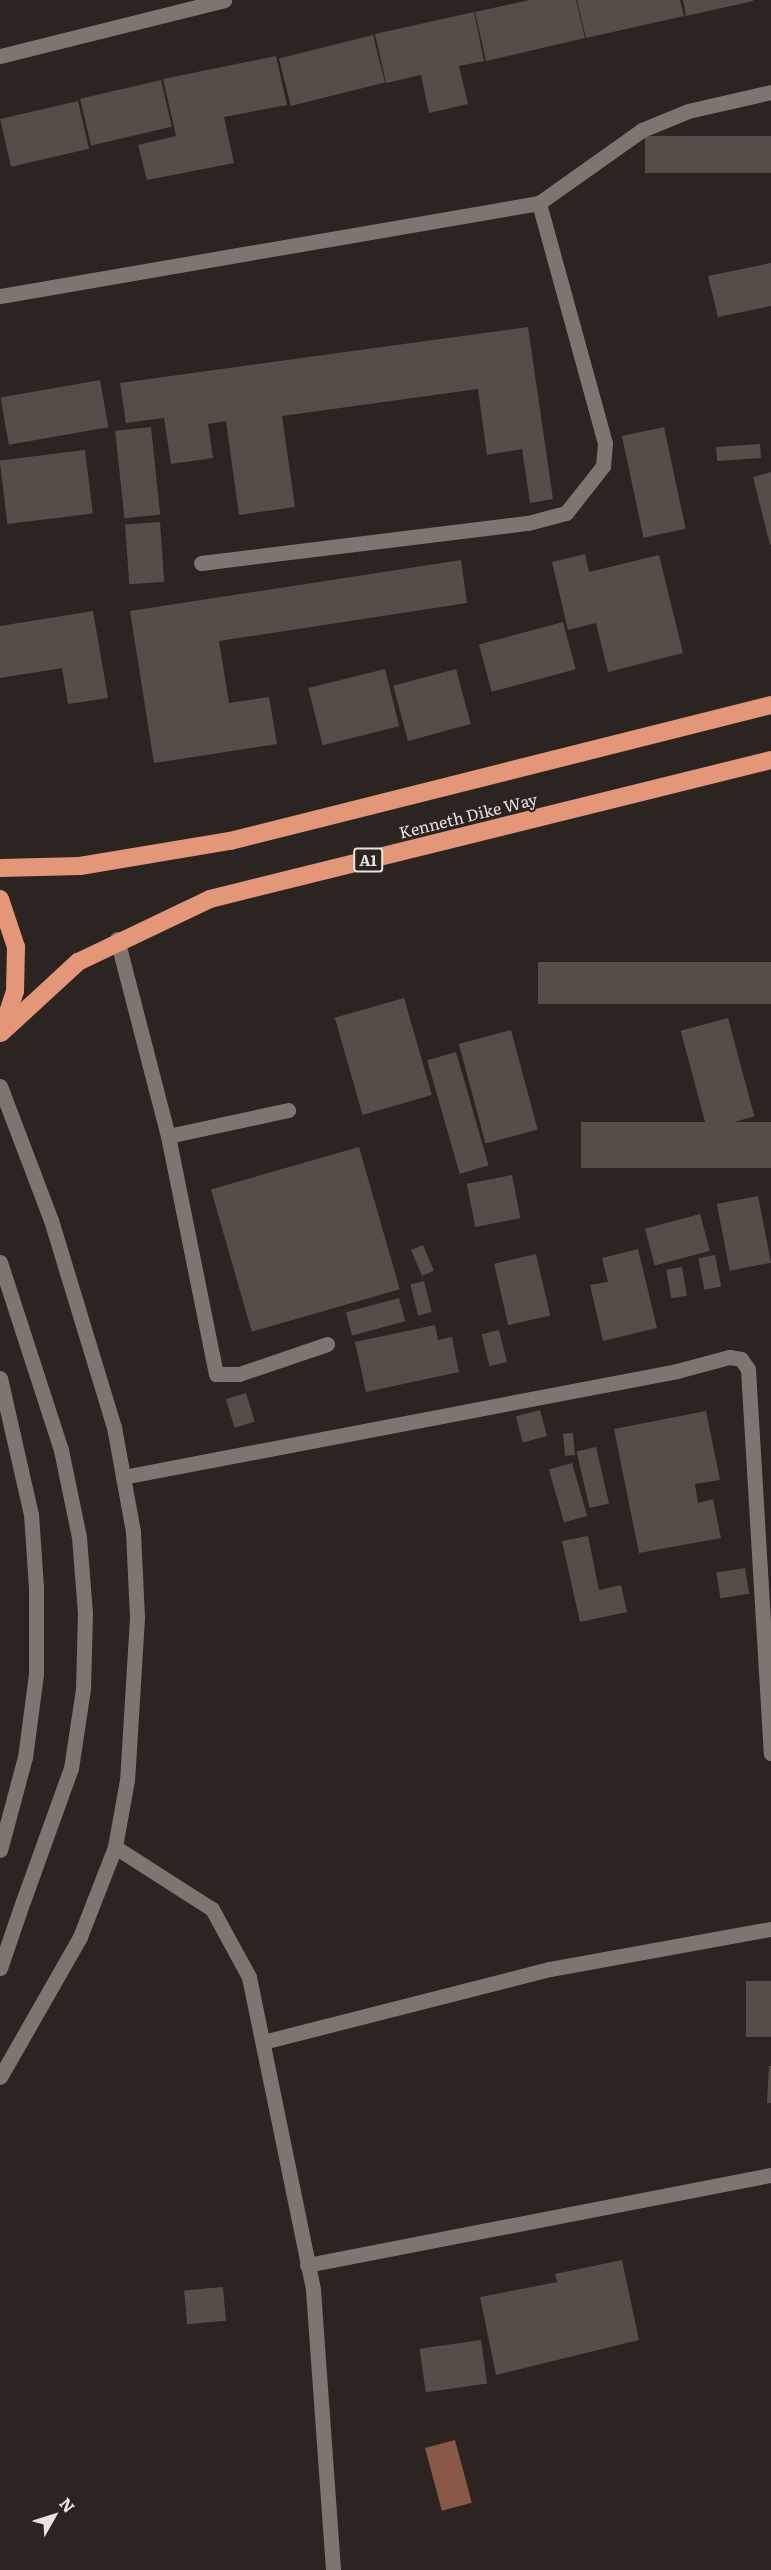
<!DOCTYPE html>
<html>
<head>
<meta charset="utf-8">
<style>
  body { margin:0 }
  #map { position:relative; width:771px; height:2570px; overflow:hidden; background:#2c2420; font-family:Literata,serif }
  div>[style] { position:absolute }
  .water>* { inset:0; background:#895846; transform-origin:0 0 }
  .building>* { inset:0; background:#564d49; transform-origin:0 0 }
  .lane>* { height:15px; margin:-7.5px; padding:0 7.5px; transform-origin:7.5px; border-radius:7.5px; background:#7e7470 }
  .street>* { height:15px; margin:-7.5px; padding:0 7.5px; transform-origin:7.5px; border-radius:7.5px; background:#7e7470 }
  .secondary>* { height:15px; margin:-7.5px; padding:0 7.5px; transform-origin:7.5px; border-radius:7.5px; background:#7e7470 }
  .highway>* { height:18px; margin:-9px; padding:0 9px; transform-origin:9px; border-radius:9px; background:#e49679 }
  span { translate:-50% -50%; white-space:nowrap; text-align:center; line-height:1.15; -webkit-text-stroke:4.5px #2c2420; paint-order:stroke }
  .shield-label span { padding:2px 4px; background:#2c2420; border:2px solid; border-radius:4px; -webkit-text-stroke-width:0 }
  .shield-label { font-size:15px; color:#e8e2e0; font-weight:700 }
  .street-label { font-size:16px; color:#e8e2e0 }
  .north { position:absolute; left:24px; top:2486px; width:60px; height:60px; -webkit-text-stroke:4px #2c2420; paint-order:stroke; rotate:51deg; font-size:16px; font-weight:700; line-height:24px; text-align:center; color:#e8e2e0 }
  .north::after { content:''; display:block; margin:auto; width:21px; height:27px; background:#e8e2e0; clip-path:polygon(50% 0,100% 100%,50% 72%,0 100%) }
</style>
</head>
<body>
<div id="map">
  <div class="water">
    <i style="left:455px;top:2440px;width:65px;height:31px;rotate:75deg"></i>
  </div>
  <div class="building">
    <i style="clip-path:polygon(530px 0,576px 0,585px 38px,486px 61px,475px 12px)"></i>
    <i style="clip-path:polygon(577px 0,680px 0,684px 16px,586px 38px)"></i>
    <i style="clip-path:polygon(683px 0,753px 0,753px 1px,686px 16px)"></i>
    <i style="clip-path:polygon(474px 12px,484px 61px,459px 66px,468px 104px,429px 113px,421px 75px,386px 83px,375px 34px)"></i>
    <i style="left:373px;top:35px;width:49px;height:97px;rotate:76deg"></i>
    <i style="clip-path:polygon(276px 56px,287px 105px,224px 117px,234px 163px,147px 180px,138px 145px,176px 136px,163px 79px)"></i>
    <i style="left:161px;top:80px;width:48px;height:83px;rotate:77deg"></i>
    <i style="left:78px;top:101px;width:49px;height:80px;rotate:77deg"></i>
    <i style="left:771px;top:136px;width:37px;height:126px;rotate:90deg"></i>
    <i style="clip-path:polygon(771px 263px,771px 306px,718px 317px,708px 276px)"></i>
    <i style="clip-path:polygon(528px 327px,553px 499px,530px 503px,522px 449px,487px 455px,478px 389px,282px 416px,295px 507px,239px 515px,226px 421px,208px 424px,213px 458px,171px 464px,164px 418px,126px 423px,120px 383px)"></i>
    <i style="left:100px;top:380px;width:48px;height:101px;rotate:80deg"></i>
    <i style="left:151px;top:427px;width:88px;height:36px;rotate:84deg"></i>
    <i style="left:664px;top:427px;width:104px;height:43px;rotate:78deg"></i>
    <i style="left:760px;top:444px;width:14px;height:44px;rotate:86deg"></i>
    <i style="left:85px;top:450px;width:64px;height:86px;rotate:83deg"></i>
    <i style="clip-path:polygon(771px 472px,771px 544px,770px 545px,753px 477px)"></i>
    <i style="left:160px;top:522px;width:60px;height:35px;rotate:86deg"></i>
    <i style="clip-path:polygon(585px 554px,589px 572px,659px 555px,683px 653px,608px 672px,596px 623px,568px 630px,552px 562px)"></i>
    <i style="clip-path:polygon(461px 560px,467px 603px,219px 641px,229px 703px,269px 697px,277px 744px,154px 763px,130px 611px)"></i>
    <i style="clip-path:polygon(93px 611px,108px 698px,68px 704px,62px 668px,0 678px,0 626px)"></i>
    <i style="left:563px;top:622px;width:49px;height:87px;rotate:75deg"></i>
    <i style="left:385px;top:669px;width:59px;height:79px;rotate:76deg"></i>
    <i style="left:456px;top:669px;width:57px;height:65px;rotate:75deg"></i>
    <i style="left:771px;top:962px;width:42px;height:233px;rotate:90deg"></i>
    <i style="left:404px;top:998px;width:101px;height:72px;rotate:74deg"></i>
    <i style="left:728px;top:1018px;width:102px;height:49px;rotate:75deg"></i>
    <i style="left:511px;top:1030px;width:103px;height:54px;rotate:75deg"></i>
    <i style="left:456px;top:1052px;width:118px;height:30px;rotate:74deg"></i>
    <i style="left:771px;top:1122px;width:46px;height:190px;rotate:90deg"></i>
    <i style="left:359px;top:1147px;width:148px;height:154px;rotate:74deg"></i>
    <i style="left:512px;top:1175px;width:44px;height:46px;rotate:79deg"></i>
    <i style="left:758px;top:1196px;width:68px;height:42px;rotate:79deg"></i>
    <i style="left:700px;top:1214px;width:38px;height:57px;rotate:75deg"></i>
    <i style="left:423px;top:1245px;width:28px;height:13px;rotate:67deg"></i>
    <i style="clip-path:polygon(638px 1249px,657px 1328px,603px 1341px,590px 1285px,608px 1282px,602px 1258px)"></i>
    <i style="left:536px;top:1254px;width:63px;height:43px;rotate:77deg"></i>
    <i style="left:715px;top:1255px;width:32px;height:17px;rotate:79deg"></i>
    <i style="left:682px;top:1267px;width:29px;height:16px;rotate:80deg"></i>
    <i style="left:424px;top:1281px;width:32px;height:14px;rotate:76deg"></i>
    <i style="left:399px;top:1298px;width:24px;height:55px;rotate:75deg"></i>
    <i style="clip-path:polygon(435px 1325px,438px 1340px,452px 1337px,459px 1372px,366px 1392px,355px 1342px)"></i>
    <i style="left:499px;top:1330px;width:33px;height:18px;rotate:76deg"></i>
    <i style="left:246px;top:1393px;width:30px;height:21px;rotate:73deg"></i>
    <i style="left:540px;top:1410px;width:27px;height:25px;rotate:75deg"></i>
    <i style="clip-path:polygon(706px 1411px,720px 1480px,695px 1484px,698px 1503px,713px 1499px,721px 1538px,639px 1553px,614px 1429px)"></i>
    <i style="left:573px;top:1433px;width:22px;height:10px;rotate:85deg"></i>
    <i style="left:596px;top:1447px;width:58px;height:20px;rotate:77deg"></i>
    <i style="left:572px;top:1463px;width:55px;height:24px;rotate:74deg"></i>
    <i style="clip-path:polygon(588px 1536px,599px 1590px,621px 1585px,627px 1612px,580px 1622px,562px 1541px)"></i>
    <i style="left:745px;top:1568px;width:26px;height:29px;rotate:81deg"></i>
    <i style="left:746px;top:1981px;width:25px;height:56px"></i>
    <i style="clip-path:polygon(769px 2066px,771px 2066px,771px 2103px,767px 2103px)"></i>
    <i style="clip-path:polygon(622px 2260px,639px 2340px,496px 2375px,480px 2297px,557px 2282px,555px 2274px)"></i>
    <i style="left:223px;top:2287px;width:34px;height:39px;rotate:85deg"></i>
    <i style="left:481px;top:2340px;width:44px;height:62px;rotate:82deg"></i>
  </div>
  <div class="lane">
    <i style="left:0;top:56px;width:231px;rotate:-14deg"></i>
    <i style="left:0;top:296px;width:547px;rotate:-9.79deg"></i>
    <i style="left:539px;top:203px;width:126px;rotate:-35.3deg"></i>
    <i style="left:642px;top:130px;width:50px;rotate:-22.4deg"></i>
    <i style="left:688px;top:111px;width:85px;rotate:-12.9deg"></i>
    <i style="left:201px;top:563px;width:329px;rotate:-7deg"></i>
    <i style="left:528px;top:523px;width:39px;rotate:-15deg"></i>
    <i style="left:566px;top:513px;width:60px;rotate:-51.8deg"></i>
    <i style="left:603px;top:466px;width:23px;rotate:-85deg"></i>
    <i style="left:605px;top:443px;width:249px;rotate:-105.4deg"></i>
    <i style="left:117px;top:939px;width:203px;rotate:75.5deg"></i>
    <i style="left:168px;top:1136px;width:123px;rotate:-12.2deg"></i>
    <i style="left:168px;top:1136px;width:243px;rotate:78.6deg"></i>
    <i style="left:216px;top:1374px;width:23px"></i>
    <i style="left:239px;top:1374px;width:93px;rotate:-18.8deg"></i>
  </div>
  <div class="street">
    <i style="left:0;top:1086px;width:143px;rotate:69.2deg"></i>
    <i style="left:51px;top:1220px;width:216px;rotate:73.1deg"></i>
    <i style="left:114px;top:1427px;width:107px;rotate:79.7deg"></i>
    <i style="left:133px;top:1532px;width:86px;rotate:87.3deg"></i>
    <i style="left:137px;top:1618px;width:162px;rotate:93.5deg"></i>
    <i style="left:127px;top:1780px;width:68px;rotate:100.2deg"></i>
    <i style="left:115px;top:1847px;width:97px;rotate:111.3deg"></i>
    <i style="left:80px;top:1937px;width:161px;rotate:119.7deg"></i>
    <i style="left:0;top:1262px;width:198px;rotate:72deg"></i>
    <i style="left:61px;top:1450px;width:89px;rotate:78.3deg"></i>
    <i style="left:79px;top:1537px;width:76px;rotate:85.5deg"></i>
    <i style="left:85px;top:1613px;width:76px;rotate:91.5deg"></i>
    <i style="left:83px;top:1689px;width:80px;rotate:98.6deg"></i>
    <i style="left:71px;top:1768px;width:141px;rotate:109.8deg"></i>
    <i style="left:0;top:1378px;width:139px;rotate:77.2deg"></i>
    <i style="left:31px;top:1514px;width:73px;rotate:86.1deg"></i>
    <i style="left:36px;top:1587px;width:87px;rotate:90deg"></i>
    <i style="left:36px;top:1674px;width:84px;rotate:97.5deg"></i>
    <i style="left:25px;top:1757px;width:96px;rotate:105deg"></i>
    <i style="left:123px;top:1477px;width:564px;rotate:-10.83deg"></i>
    <i style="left:677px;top:1371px;width:54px;rotate:-15.1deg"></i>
    <i style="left:729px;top:1357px;width:12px;rotate:9deg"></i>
    <i style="left:741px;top:1359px;width:12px;rotate:55deg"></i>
    <i style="left:748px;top:1369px;width:385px;rotate:86.6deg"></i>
    <i style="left:115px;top:1847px;width:115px;rotate:32.6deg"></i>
    <i style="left:212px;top:1909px;width:77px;rotate:61.4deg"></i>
    <i style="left:249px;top:1977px;width:319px;rotate:78.4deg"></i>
    <i style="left:313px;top:2290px;width:281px;rotate:85.9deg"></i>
    <i style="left:263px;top:2042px;width:296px;rotate:-14.3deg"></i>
    <i style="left:550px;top:1969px;width:225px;rotate:-10.3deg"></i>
    <i style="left:307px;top:2265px;width:473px;rotate:-11deg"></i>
  </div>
  <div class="secondary">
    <i style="left:0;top:1968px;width:71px;rotate:-71.1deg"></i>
  </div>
  <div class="highway">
    <i style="left:0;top:868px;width:80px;rotate:-1.4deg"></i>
    <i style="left:80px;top:866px;width:152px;rotate:-9.5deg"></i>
    <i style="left:230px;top:841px;width:558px;rotate:-14.11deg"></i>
    <i style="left:0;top:899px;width:51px;rotate:71.6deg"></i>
    <i style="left:16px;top:947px;width:44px;rotate:91.3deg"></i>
    <i style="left:15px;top:991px;width:38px;rotate:108deg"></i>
    <i style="left:1px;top:1033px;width:105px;rotate:-42.7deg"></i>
    <i style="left:78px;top:962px;width:146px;rotate:-25.5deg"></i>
    <i style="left:210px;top:899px;width:578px;rotate:-13.92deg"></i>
  </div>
  <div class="shield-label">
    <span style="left:368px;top:860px">A1</span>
  </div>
  <div class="street-label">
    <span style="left:468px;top:815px;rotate:-14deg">Kenneth Dike Way</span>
  </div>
  <div class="north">N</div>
</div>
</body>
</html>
